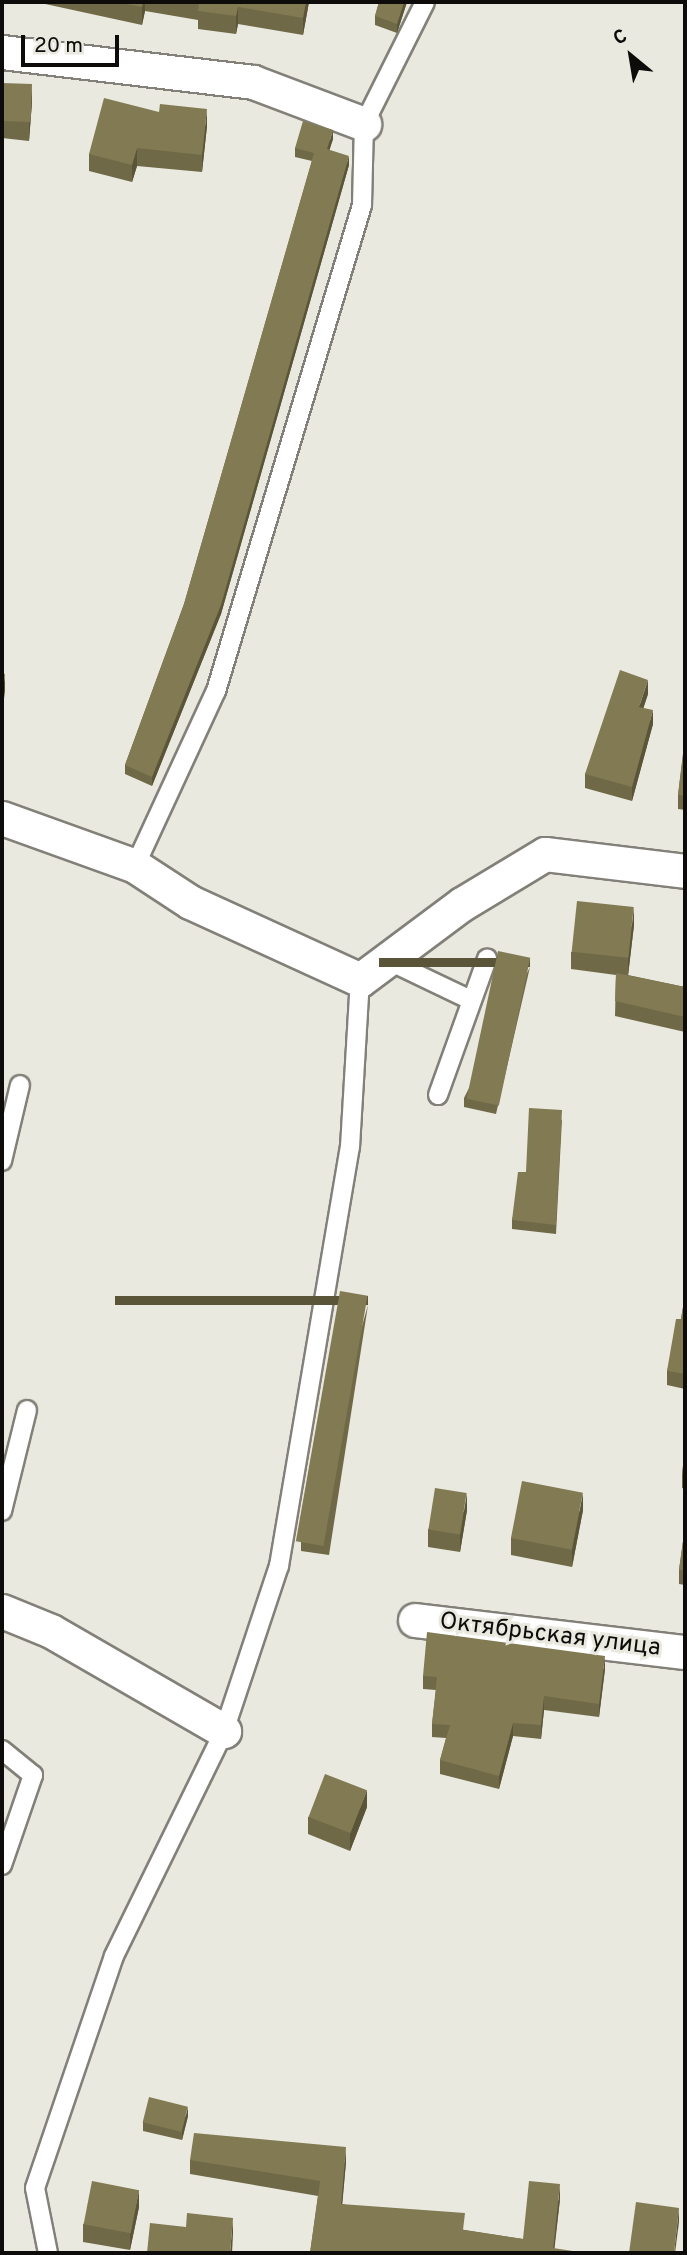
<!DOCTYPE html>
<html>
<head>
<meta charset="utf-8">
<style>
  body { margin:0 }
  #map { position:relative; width:687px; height:2255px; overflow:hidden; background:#eae9e0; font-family:Overpass,sans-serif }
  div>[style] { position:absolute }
  .roads { filter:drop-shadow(2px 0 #828078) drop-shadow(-2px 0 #828078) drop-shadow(0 2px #828078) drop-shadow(0 -2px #828078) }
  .lane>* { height:18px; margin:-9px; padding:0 9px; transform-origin:9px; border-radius:9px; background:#fff }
  .street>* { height:33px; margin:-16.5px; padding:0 16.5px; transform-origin:16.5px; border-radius:16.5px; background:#fff }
  .wall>* { inset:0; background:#6f6947 }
  .shaded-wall>* { inset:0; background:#5a5539; transform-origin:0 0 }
  .building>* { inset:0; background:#817a52; transform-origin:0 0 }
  span { translate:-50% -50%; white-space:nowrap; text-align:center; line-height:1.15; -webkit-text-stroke:6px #eae9e0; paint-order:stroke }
  .street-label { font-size:24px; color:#0d0c0a }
  .frame { position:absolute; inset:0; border:4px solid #0d0c0a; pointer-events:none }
  .north { position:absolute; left:596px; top:21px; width:70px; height:70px; -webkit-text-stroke:5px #eae9e0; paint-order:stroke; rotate:330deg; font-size:19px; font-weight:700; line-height:28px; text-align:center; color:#0d0c0a }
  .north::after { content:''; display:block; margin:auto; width:24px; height:32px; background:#0d0c0a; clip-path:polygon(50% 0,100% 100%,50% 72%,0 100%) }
  .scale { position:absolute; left:21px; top:35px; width:98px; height:32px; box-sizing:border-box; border:4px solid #0d0c0a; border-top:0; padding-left:9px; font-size:21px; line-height:24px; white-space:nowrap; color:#0d0c0a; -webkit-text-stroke:5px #eae9e0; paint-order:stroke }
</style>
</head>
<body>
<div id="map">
  <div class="roads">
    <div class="lane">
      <i style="left:135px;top:866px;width:193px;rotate:-65.2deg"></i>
      <i style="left:216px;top:691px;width:507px;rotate:-73.28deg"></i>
      <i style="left:362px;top:205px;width:81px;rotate:-88.6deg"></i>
      <i style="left:364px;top:124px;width:136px;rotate:-63.4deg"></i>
      <i style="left:387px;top:960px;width:93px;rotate:25.5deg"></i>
      <i style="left:438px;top:1095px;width:145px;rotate:-70.2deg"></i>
      <i style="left:2px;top:1161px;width:78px;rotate:-76.7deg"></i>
      <i style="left:2px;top:1511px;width:104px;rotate:-76.1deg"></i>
      <i style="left:2px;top:1750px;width:40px;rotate:39deg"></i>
      <i style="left:33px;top:1775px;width:95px;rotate:109deg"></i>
      <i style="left:48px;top:2253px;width:66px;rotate:-101.3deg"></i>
      <i style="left:35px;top:2188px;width:245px;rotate:-71.2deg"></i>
      <i style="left:114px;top:1956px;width:250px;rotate:-63.9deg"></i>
      <i style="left:224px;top:1731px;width:174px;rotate:-71.6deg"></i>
      <i style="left:279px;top:1566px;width:425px;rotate:-80.4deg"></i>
      <i style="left:350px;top:1147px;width:167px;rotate:-86.6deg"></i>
    </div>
    <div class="street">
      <i style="left:2px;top:52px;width:253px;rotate:6.8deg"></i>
      <i style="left:253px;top:82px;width:119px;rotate:20.7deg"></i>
      <i style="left:2px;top:818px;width:141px;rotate:19.8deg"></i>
      <i style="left:135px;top:866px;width:66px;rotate:33.2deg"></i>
      <i style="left:190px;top:902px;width:187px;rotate:24.6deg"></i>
      <i style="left:360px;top:980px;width:127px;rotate:-36.7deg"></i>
      <i style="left:462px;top:904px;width:97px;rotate:-31.1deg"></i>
      <i style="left:545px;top:854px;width:141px;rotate:6.9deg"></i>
      <i style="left:2px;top:1611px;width:53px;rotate:22.2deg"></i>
      <i style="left:51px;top:1631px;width:200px;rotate:30deg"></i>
      <i style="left:415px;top:1620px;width:272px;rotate:6.8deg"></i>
    </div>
  </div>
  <div class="wall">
    <i style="clip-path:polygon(36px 2px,309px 2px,303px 35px,238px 24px,236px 34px,198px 29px,198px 20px,145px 11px,142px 25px)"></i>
    <i style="clip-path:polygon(379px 2px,407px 2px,397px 33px,375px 25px,375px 16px)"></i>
    <i style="clip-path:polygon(2px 83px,32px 102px,29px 141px,2px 138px)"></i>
    <i style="clip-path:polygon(159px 112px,207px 126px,202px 172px,137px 166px,132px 182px,89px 171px,89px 154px)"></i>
    <i style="clip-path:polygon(333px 139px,329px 150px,349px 165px,221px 614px,152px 786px,125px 774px,125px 765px,184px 604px,312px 161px,295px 157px,295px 148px)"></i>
    <i style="clip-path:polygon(648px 694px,643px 708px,653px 724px,632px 801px,585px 788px,585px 774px)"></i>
    <i style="clip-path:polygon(685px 738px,685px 810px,678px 809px,678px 795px)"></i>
    <i style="clip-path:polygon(634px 925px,628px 975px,685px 987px,685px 1032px,615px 1016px,616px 975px,571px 969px,571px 952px)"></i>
    <i style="clip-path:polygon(530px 967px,496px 1114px,464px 1107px,464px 1098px)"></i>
    <i style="clip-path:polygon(562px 1119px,556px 1234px,512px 1229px,512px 1220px,526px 1172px)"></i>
    <i style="clip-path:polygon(685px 1295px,685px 1389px,667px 1385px,667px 1371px,681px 1319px)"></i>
    <i style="clip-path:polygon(368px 1305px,329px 1555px,301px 1551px,301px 1542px)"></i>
    <i style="clip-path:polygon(685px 1450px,685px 1489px,682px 1488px,682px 1474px)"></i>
    <i style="clip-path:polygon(467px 1510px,460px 1552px,428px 1547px,428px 1529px)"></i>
    <i style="clip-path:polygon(583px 1510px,572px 1567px,511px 1555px,511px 1538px)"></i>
    <i style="clip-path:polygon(685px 1527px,685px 1585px,679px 1584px,679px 1570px)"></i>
    <i style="clip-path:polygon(605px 1669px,599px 1717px,544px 1710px,541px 1739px,513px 1736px,499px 1789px,440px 1774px,440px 1760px,446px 1738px,432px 1737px,432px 1724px,436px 1690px,423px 1689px,423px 1676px)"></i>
    <i style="clip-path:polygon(367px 1807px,350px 1851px,308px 1834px,308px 1817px)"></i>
    <i style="clip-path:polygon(188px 2116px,182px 2140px,143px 2131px,143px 2122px)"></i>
    <i style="clip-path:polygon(190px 2160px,346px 2162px,342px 2204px,465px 2230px,523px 2239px,560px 2199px,554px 2249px,310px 2253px,318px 2196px,190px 2174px)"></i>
    <i style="clip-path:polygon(139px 2207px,130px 2250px,83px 2242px,83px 2224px)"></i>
  </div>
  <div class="shaded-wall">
    <i style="clip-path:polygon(143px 2px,145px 2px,145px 11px,142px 25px,142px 7px)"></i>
    <i style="clip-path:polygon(306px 2px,309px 2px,303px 35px,303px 18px)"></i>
    <i style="clip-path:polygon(404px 2px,407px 2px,397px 33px,397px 24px)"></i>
    <i style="clip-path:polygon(238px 7px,238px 24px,236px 34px,236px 16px)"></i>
    <i style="clip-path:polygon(32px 84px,32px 102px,29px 141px,29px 123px)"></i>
    <i style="clip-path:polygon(207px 109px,207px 126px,202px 172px,202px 155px)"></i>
    <i style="clip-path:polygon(333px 130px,333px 139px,327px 158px,327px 149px)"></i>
    <i style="clip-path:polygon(137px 148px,137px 166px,132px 182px,132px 165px)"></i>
    <i style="clip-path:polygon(349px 156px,349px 165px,221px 614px,152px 786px,152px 777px)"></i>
    <i style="clip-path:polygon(5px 674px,5px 691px,2px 715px,2px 698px)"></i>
    <i style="clip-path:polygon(648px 680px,648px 694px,639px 722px,639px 707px)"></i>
    <i style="clip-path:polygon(653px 710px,653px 724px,632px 801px,632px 787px)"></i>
    <i style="clip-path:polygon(634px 907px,634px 925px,628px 976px,628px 959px)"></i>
    <i style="left:530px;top:958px;width:9px;height:151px;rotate:90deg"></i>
    <i style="left:368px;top:1296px;width:9px;height:253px;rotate:90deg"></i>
    <i style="clip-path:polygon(467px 1493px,467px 1510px,460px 1552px,460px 1535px)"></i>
    <i style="clip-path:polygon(583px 1493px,583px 1510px,572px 1567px,572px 1550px)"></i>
    <i style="clip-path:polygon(605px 1656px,605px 1669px,599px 1717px,599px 1704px)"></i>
    <i style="clip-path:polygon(544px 1696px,544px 1710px,541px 1739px,541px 1725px)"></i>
    <i style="clip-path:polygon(513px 1723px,513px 1736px,499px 1789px,499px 1776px)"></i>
    <i style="clip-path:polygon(367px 1790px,367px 1807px,350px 1851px,350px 1833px)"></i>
    <i style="clip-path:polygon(188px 2107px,188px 2116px,182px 2140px,182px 2131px)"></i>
    <i style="clip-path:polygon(346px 2147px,346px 2162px,341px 2219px,341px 2204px)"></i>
    <i style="clip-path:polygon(560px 2184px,560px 2199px,554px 2253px,553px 2253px)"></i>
    <i style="clip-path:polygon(139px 2190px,139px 2207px,130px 2250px,130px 2233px)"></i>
    <i style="clip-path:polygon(679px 2208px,679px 2222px,675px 2253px,674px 2253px)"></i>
    <i style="clip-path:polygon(233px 2218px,233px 2234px,232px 2253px,230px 2253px)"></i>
  </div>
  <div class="building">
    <i style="clip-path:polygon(116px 2px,143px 2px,142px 7px)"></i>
    <i style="clip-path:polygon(191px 2px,306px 2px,303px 18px,238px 7px,236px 16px,198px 11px,199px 3px)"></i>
    <i style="clip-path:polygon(379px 2px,404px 2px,397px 24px,375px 16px)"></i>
    <i style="left:2px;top:83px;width:30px;height:38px;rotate:2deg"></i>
    <i style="clip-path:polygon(104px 98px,159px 112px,160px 104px,207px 109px,202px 155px,137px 148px,132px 165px,89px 154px)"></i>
    <i style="clip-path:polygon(303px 121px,333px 130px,327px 149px,349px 156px,221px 605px,152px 777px,125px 765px,184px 604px,314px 153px,295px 148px)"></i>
    <i style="clip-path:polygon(620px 670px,648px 680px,639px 707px,653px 710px,632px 787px,585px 774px)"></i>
    <i style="clip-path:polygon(2px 673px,5px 674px,2px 698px)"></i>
    <i style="clip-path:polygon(685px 738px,685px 796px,678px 795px)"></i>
    <i style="left:577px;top:901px;width:57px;height:51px;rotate:6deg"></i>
    <i style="left:498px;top:951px;width:33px;height:151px;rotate:12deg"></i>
    <i style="clip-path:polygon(616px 973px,685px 987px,685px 1017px,615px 1001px)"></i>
    <i style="clip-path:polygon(529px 1108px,562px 1110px,556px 1225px,512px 1220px,518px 1172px,526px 1172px)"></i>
    <i style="left:340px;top:1291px;width:28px;height:254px;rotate:10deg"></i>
    <i style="clip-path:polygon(685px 1295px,685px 1374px,667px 1371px,676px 1319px,681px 1319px)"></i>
    <i style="clip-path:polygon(685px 1450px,685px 1474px,682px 1474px)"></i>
    <i style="left:522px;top:1481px;width:62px;height:58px;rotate:11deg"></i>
    <i style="left:435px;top:1488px;width:32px;height:42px;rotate:9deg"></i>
    <i style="clip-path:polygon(685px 1527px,685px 1570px,679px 1570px)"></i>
    <i style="clip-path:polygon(427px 1632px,605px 1656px,599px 1704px,544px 1696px,541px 1725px,513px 1723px,499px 1776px,440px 1760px,450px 1725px,432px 1724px,437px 1677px,423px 1676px)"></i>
    <i style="left:325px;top:1774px;width:45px;height:46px;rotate:21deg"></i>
    <i style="left:149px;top:2097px;width:40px;height:26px;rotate:14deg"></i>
    <i style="clip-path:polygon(194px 2133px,346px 2147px,341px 2204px,465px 2213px,463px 2230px,523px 2239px,529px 2181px,560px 2184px,553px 2248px,586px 2253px,310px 2253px,320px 2181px,190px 2160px)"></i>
    <i style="left:92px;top:2181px;width:48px;height:44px;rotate:11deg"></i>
    <i style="clip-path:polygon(636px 2202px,679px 2208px,674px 2253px,629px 2253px)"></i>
    <i style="clip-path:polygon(187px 2213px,233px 2218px,230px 2253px,147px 2253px,150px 2223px,186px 2227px)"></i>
  </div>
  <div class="street-label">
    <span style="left:550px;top:1636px;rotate:7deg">Октябрьская улица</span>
  </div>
  <div class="frame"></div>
  <div class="north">С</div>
  <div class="scale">20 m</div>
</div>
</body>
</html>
